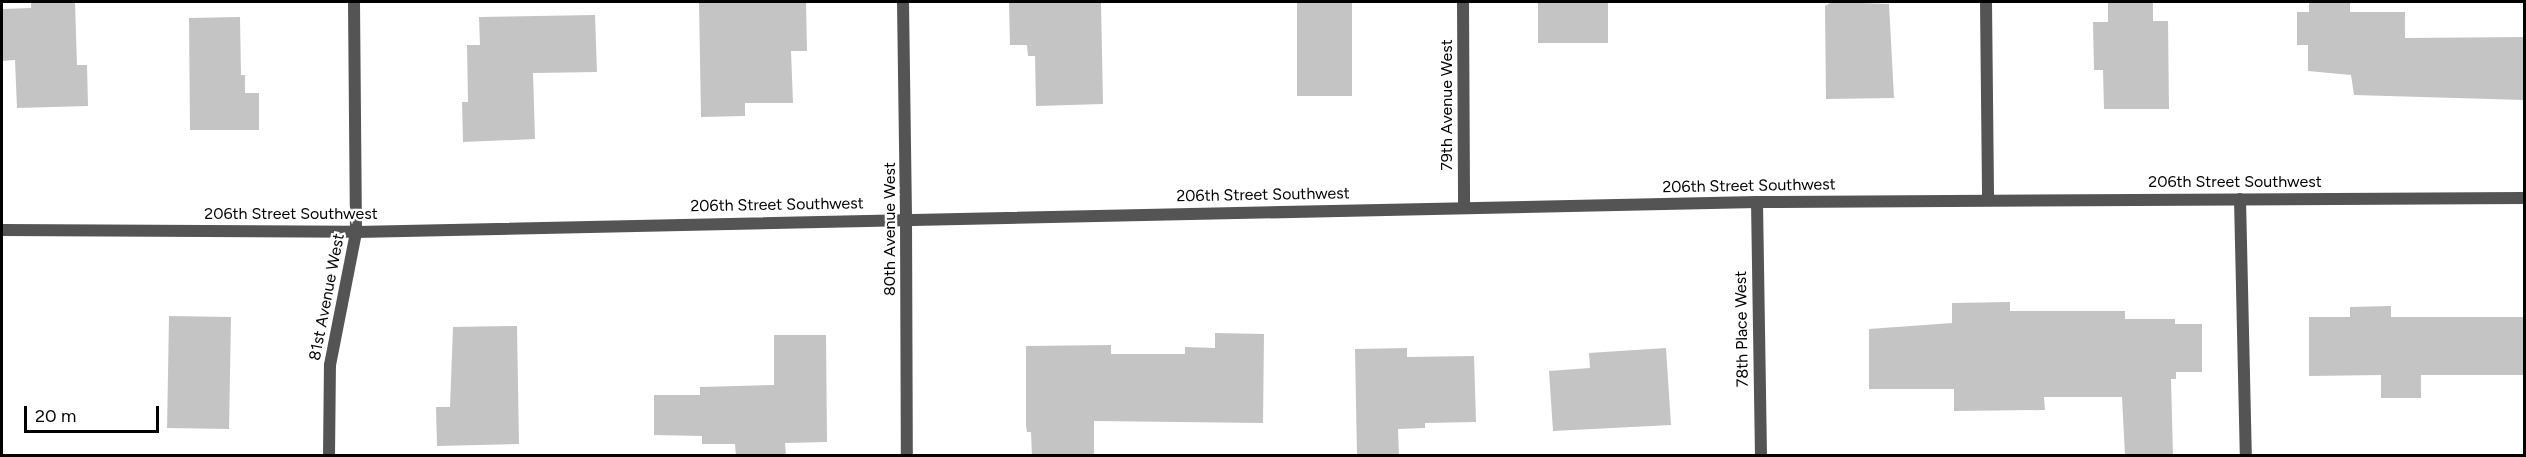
<!DOCTYPE html>
<html>
<head>
<meta charset="utf-8">
<style>
  body { margin:0 }
  #map { position:relative; width:2526px; height:457px; overflow:hidden; background:#fff; font-family:Figtree,sans-serif }
  div>[style] { position:absolute }
  .building>* { inset:0; background:#c4c4c4; transform-origin:0 0 }
  .minor>* { height:12px; margin:-6px; padding:0 6px; transform-origin:6px; border-radius:6px; background:#545454 }
  .tertiary>* { height:12px; margin:-6px; padding:0 6px; transform-origin:6px; border-radius:6px; background:#545454 }
  span { translate:-50% -50%; white-space:nowrap; text-align:center; line-height:1.15; -webkit-text-stroke:4.5px #fff; paint-order:stroke }
  .street-label { font-size:16px; color:#000 }
  .frame { position:absolute; inset:0; border:3px solid #000; pointer-events:none }
  .scale { position:absolute; left:24px; top:406px; width:135px; height:27px; box-sizing:border-box; border:3px solid #000; border-top:0; padding-left:8px; font-size:18px; line-height:21px; white-space:nowrap; color:#000; -webkit-text-stroke:4px #fff; paint-order:stroke }
</style>
</head>
<body>
<div id="map">
  <div class="building">
    <i style="clip-path:polygon(75px 2px,77px 65px,87px 65px,88px 106px,17px 108px,15px 60px,2px 61px,2px 9px,31px 8px,31px 3px)"></i>
    <i style="clip-path:polygon(699px 2px,806px 2px,807px 51px,791px 51px,793px 103px,745px 103px,745px 116px,701px 117px)"></i>
    <i style="clip-path:polygon(1009px 2px,1101px 2px,1103px 104px,1036px 106px,1035px 56px,1028px 56px,1027px 45px,1010px 45px)"></i>
    <i style="left:1297px;top:2px;width:55px;height:94px"></i>
    <i style="left:1538px;top:2px;width:70px;height:41px"></i>
    <i style="clip-path:polygon(1832px 2px,1889px 4px,1894px 98px,1826px 99px,1825px 6px)"></i>
    <i style="clip-path:polygon(2108px 2px,2153px 2px,2153px 21px,2168px 21px,2169px 109px,2104px 109px,2103px 70px,2094px 70px,2093px 22px,2108px 22px)"></i>
    <i style="clip-path:polygon(2309px 2px,2350px 2px,2350px 12px,2405px 12px,2405px 38px,2524px 37px,2524px 100px,2354px 95px,2351px 75px,2308px 71px,2308px 45px,2297px 45px,2297px 12px,2309px 12px)"></i>
    <i style="clip-path:polygon(595px 15px,597px 72px,533px 73px,535px 139px,463px 142px,462px 102px,468px 102px,467px 45px,480px 45px,479px 17px)"></i>
    <i style="clip-path:polygon(240px 17px,241px 75px,245px 75px,245px 93px,259px 93px,259px 130px,190px 130px,189px 18px)"></i>
    <i style="clip-path:polygon(2010px 302px,2010px 311px,2125px 311px,2125px 319px,2175px 319px,2175px 324px,2202px 324px,2202px 372px,2176px 372px,2176px 379px,2171px 379px,2173px 456px,2125px 456px,2122px 397px,2044px 397px,2045px 410px,1954px 411px,1954px 389px,1869px 389px,1869px 329px,1952px 323px,1952px 303px)"></i>
    <i style="clip-path:polygon(2391px 306px,2391px 317px,2524px 317px,2524px 375px,2421px 375px,2421px 398px,2381px 398px,2381px 375px,2309px 376px,2309px 317px,2350px 317px,2350px 307px)"></i>
    <i style="left:231px;top:317px;width:112px;height:62px;rotate:91deg"></i>
    <i style="clip-path:polygon(517px 326px,519px 444px,437px 446px,436px 407px,450px 407px,453px 327px)"></i>
    <i style="clip-path:polygon(1215px 333px,1264px 334px,1263px 423px,1094px 421px,1094px 456px,1032px 456px,1031px 432px,1027px 432px,1026px 426px,1026px 346px,1111px 345px,1111px 354px,1185px 354px,1185px 347px,1215px 348px)"></i>
    <i style="clip-path:polygon(774px 335px,826px 335px,827px 442px,785px 443px,786px 456px,736px 456px,735px 444px,702px 444px,702px 436px,654px 435px,654px 395px,700px 395px,700px 387px,774px 385px)"></i>
    <i style="clip-path:polygon(1407px 348px,1407px 357px,1474px 356px,1476px 422px,1425px 423px,1425px 428px,1398px 429px,1399px 456px,1357px 456px,1355px 349px)"></i>
    <i style="clip-path:polygon(1666px 348px,1671px 425px,1553px 431px,1549px 371px,1590px 368px,1589px 353px)"></i>
  </div>
  <div class="minor">
    <i style="left:903px;top:2px;width:216px;rotate:89.2deg"></i>
    <i style="left:1463px;top:2px;width:206px;rotate:89.7deg"></i>
    <i style="left:1986px;top:2px;width:197px;rotate:89.4deg"></i>
    <i style="left:2240px;top:199px;width:257px;rotate:88.7deg"></i>
    <i style="left:1757px;top:202px;width:254px;rotate:89.1deg"></i>
    <i style="left:329px;top:456px;width:91px;rotate:-89.4deg"></i>
    <i style="left:330px;top:365px;width:136px;rotate:-78.9deg"></i>
    <i style="left:356px;top:232px;width:230px;rotate:-90.5deg"></i>
  </div>
  <div class="tertiary">
    <i style="left:906px;top:218px;width:238px;rotate:89.8deg"></i>
    <i style="left:2px;top:230px;width:354px;rotate:0.3deg"></i>
    <i style="left:356px;top:232px;width:1401px;rotate:-1.23deg"></i>
    <i style="left:1757px;top:202px;width:767px;rotate:-0.3deg"></i>
  </div>
  <div class="street-label">
    <span style="left:1447px;top:105px;rotate:-90deg">79th Avenue West</span>
    <span style="left:2235px;top:182px">206th Street Southwest</span>
    <span style="left:1749px;top:186px;rotate:-1deg">206th Street Southwest</span>
    <span style="left:1263px;top:195px;rotate:-1deg">206th Street Southwest</span>
    <span style="left:777px;top:205px;rotate:-1deg">206th Street Southwest</span>
    <span style="left:291px;top:214px">206th Street Southwest</span>
    <span style="left:890px;top:229px;rotate:-90deg">80th Avenue West</span>
    <span style="left:327px;top:297px;rotate:-79deg">81st Avenue West</span>
    <span style="left:1742px;top:329px;rotate:-91deg">78th Place West</span>
  </div>
  <div class="frame"></div>
  <div class="scale">20 m</div>
</div>
</body>
</html>
